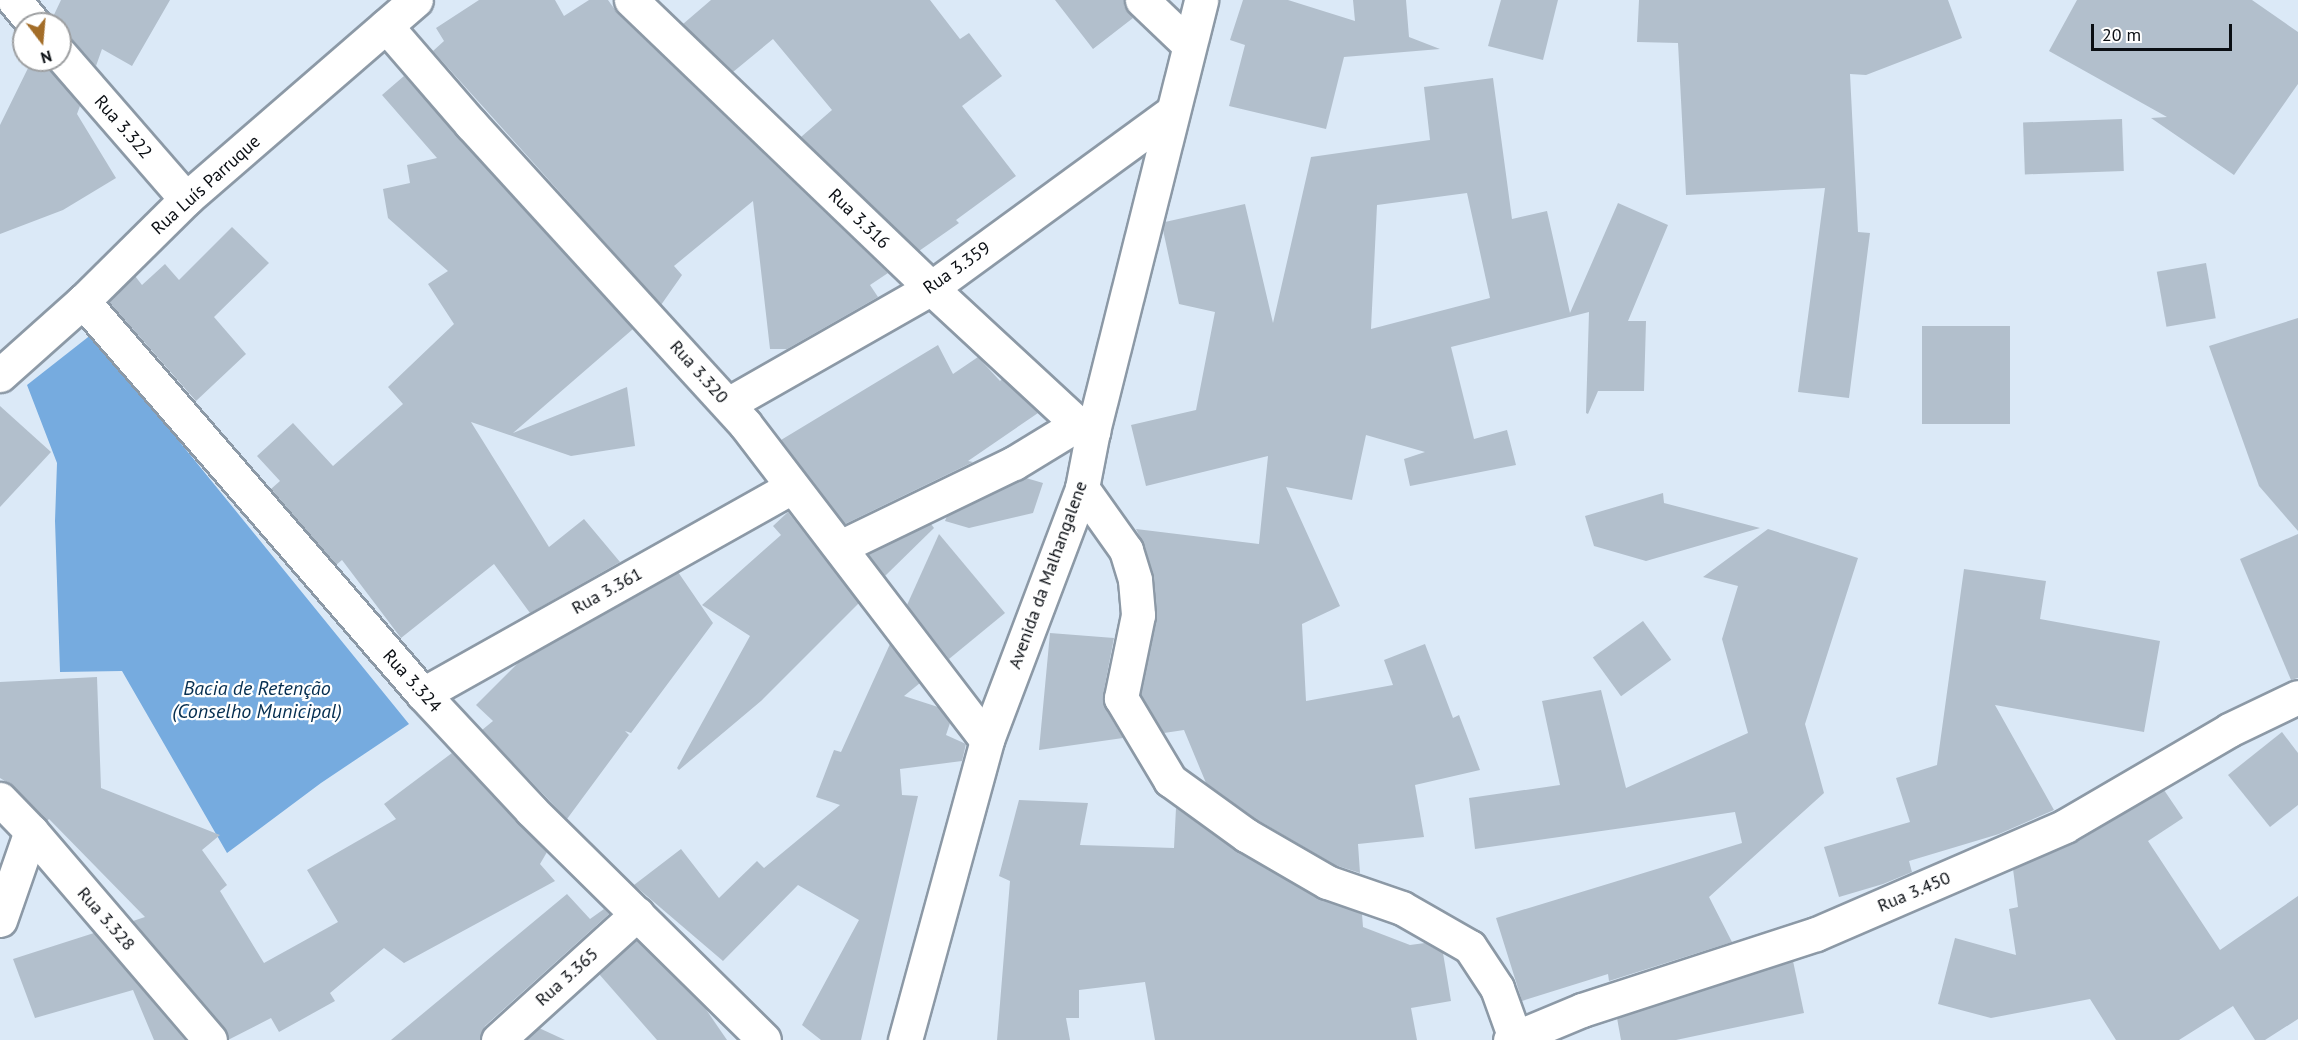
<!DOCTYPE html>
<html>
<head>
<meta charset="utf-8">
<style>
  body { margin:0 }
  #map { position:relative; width:2298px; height:1040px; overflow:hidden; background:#dbe9f7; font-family:"PT Sans",sans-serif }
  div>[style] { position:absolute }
  .water>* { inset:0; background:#76abdf }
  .building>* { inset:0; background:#b2bfcc; transform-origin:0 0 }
  .roads { filter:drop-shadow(2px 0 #8c99a6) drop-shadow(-2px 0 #8c99a6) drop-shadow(0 2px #8c99a6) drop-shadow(0 -2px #8c99a6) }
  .street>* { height:33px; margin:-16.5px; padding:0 16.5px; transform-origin:16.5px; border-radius:16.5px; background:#fff }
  span { translate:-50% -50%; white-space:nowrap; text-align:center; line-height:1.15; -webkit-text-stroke:4.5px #fff; paint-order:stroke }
  .street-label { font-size:18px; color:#0a0e13 }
  .water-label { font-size:20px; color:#052e50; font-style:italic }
  .north { position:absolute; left:12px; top:12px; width:60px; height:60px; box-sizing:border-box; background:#fff; border:2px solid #9d9fa1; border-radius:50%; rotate:164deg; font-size:16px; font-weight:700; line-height:24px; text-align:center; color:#0a0e13 }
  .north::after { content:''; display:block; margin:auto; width:21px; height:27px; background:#a36d28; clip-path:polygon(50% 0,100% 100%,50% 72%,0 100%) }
  .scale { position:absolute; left:2091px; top:24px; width:141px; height:27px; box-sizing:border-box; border:3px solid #0a0e13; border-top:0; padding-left:8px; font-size:18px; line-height:21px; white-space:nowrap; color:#0a0e13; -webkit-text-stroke:4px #fff; paint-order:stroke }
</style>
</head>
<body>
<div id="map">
  <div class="water">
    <i style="clip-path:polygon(92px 334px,409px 724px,321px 783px,227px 853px,122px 671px,60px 672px,55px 521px,57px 463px,27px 385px)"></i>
  </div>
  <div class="building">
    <i style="clip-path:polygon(61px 0,170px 0,132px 66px,102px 49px,96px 66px,74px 41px,60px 36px,60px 24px,52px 24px,52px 19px)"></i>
    <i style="clip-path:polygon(479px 0,555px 0,564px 16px,589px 0,608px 0,618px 14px,888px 273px,870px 285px,878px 297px,787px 349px,770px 349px,753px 201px,674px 266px,682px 275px,661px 305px,433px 51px,444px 41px,436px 28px)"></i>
    <i style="clip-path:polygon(711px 0,930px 0,960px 39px,969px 33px,1002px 76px,962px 106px,1016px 176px,956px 220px,959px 223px,919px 251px,801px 137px,832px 110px,773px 39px,733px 72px,683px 24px)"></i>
    <i style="clip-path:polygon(1055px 0,1124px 0,1124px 6px,1133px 18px,1093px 49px)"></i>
    <i style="clip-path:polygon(1243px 0,1288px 0,1355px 21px,1353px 0,1406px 0,1409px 37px,1440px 49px,1344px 57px,1326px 129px,1229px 106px,1245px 45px,1230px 40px)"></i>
    <i style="clip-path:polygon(1501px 0,1558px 0,1543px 60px,1488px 46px)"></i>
    <i style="clip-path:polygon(1639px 0,1948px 0,1962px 38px,1866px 75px,1850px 74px,1858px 232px,1870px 233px,1849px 398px,1798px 392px,1825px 188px,1686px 195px,1678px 43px,1637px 42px)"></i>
    <i style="clip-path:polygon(2077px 0,2252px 0,2298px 32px,2298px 84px,2234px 175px,2151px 118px,2167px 117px,2049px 51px)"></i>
    <i style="clip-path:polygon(32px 60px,43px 60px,80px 106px,77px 114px,116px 178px,63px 210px,0 234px,0 125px)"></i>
    <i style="clip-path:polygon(404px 76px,633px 329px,513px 433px,627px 387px,635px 446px,571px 456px,471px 422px,549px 547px,584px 519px,620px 562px,530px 613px,494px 564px,401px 638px,342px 560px,336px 565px,271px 489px,280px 481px,257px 456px,293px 423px,333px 466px,403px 404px,388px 387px,454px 324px,428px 284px,448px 271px,388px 218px,383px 189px,410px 183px,407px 165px,437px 158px,382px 95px)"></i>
    <i style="clip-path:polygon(evenodd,1493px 78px,1512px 219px,1547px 211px,1570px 313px,1618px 203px,1668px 225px,1628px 321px,1646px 321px,1644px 391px,1598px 391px,1588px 414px,1586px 413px,1589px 312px,1451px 347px,1474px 439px,1507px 430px,1516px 465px,1410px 486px,1404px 459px,1425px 452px,1366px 435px,1352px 500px,1286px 487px,1340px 606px,1302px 624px,1306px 701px,1393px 685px,1384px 660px,1425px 644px,1453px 718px,1459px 715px,1480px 770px,1415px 785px,1424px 837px,1358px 844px,1360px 873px,1335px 865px,1256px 819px,1206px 783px,1184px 730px,1164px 733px,1141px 695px,1157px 613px,1153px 575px,1144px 545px,1136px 529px,1259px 544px,1268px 456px,1146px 486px,1131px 425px,1196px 410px,1215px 312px,1179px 304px,1163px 230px,1165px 222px,1245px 204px,1273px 323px,1311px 157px,1430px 140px,1424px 87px,1493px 78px,1467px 193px,1490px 298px,1371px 329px,1377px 205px,1467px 193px)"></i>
    <i style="left:2122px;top:119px;width:52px;height:99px;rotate:88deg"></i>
    <i style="clip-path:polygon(232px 227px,269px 263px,214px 317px,246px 354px,196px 401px,109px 302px,135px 276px,142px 285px,165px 264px,179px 280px)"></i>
    <i style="left:2206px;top:263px;width:56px;height:50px;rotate:80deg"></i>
    <i style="clip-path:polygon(2298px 318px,2298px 531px,2259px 486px,2209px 346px)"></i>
    <i style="left:1922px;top:326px;width:88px;height:98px"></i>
    <i style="clip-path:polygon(938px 345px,953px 374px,978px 357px,1000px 381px,1002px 379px,1038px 413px,968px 461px,973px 462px,845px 524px,781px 440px)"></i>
    <i style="clip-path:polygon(0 406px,51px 452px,0 507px)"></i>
    <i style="clip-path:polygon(1026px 478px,1043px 483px,1033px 513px,969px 528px,945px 521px,947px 516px)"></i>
    <i style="clip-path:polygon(1663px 493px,1664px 503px,1760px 528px,1646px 561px,1594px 546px,1585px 516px)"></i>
    <i style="clip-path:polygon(788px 512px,859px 603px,761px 701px,679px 770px,677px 768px,750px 636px,702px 605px,781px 535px,773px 526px)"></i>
    <i style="clip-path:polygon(931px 524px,934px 528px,885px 576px,868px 554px)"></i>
    <i style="clip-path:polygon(1768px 529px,1858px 558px,1805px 724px,1824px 793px,1709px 897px,1732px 942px,1609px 981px,1608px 974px,1522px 1001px,1496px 918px,1742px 843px,1735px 812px,1475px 849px,1469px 798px,1560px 785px,1542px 701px,1601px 690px,1626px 788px,1748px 733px,1722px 639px,1738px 586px,1703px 577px)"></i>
    <i style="clip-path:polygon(939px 534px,1005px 613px,949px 659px,907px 605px)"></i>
    <i style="clip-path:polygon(2298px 534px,2298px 678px,2291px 680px,2240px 559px)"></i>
    <i style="clip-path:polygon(1964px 569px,2046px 581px,2040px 619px,2160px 641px,2144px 732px,1995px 705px,2054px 810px,1999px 834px,1909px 861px,1912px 872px,1883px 884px,1839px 897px,1824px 847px,1910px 822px,1896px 778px,1937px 765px)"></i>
    <i style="clip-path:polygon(678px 572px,713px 623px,631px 733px,625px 731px,629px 735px,567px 819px,482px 730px,493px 721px,476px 705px,520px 661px)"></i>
    <i style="left:1643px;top:621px;width:48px;height:62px;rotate:54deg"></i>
    <i style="clip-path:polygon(1050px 633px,1114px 638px,1103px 695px,1105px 708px,1123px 738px,1039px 750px)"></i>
    <i style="clip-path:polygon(890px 644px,920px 683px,904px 696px,938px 707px,950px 723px,946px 735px,966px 744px,962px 761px,900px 769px,902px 795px,918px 796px,861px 1040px,821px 1040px,802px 1025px,859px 920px,798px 885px,723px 961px,634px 885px,681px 849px,719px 898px,757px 861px,764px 868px,840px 805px,816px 797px,834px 750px,841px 752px)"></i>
    <i style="clip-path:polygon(97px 677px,101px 788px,220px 835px,202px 850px,227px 885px,220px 891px,264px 963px,338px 922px,307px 870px,396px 819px,384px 804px,452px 753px,547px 852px,540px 864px,555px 881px,404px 963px,384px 948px,330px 993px,335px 1001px,279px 1032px,271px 1018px,228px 1040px,224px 1028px,133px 921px,145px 917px,49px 819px,47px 821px,13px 786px,0 778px,0 682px)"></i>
    <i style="clip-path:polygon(2282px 732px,2298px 753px,2298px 805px,2270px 827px,2228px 775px)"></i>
    <i style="clip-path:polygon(2164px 790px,2183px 818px,2148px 841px,2220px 950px,2298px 896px,2298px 1019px,2265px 1040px,2255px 1040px,2233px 1006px,2179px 1040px,2116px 1040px,2090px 999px,1991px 1018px,1938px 1004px,1955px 938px,2016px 955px,2009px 909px,2018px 907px,2013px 869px,2073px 844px)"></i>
    <i style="clip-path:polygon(1019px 800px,1088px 803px,1080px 845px,1174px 848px,1176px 808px,1237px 851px,1318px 898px,1362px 914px,1363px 927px,1410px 945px,1425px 943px,1443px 953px,1451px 1001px,1411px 1008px,1417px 1040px,1155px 1040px,1145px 982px,1079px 990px,1079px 1018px,1066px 1018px,1070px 1040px,997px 1040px,1010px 881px,999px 876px)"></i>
    <i style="clip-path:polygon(567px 894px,590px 919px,604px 909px,609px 914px,485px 1026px,480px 1040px,391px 1040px)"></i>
    <i style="clip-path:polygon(94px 933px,185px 1040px,154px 1040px,133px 990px,35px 1018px,13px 959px)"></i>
    <i style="clip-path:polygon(636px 940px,705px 1008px,727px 1040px,657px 1040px,599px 974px)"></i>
    <i style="clip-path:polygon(1793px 961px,1804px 1013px,1676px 1040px,1621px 1040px,1617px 1018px)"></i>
    <i style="clip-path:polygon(539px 1028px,565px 1040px,526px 1040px)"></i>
  </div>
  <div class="roads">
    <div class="street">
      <i style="left:14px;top:0;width:31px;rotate:50deg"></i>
      <i style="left:631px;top:0;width:416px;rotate:43.8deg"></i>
      <i style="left:931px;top:288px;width:200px;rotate:42.8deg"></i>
      <i style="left:1078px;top:424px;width:17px;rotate:25deg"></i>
      <i style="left:1142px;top:0;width:64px;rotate:43.7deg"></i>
      <i style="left:386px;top:26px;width:130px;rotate:49.1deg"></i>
      <i style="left:471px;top:124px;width:406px;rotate:47.6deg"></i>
      <i style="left:745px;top:424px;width:398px;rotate:52.6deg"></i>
      <i style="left:60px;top:54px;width:192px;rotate:49deg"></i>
      <i style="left:83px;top:301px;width:520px;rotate:49.14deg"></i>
      <i style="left:423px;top:694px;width:158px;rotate:47deg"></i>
      <i style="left:531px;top:810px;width:327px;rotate:44.6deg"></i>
      <i style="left:0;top:375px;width:111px;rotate:-41.7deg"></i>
      <i style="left:83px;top:301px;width:145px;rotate:-44.7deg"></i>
      <i style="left:186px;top:199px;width:304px;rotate:-40.9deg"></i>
      <i style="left:728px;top:404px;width:234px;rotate:-29.7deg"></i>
      <i style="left:931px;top:288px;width:298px;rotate:-36.1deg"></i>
      <i style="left:1082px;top:488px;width:76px;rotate:54.6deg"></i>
      <i style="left:1126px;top:550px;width:31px;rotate:73deg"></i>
      <i style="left:1135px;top:580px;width:35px;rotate:85deg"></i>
      <i style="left:1138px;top:615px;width:85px;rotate:101.6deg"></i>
      <i style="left:1121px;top:698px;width:96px;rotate:59.1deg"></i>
      <i style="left:1170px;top:780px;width:94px;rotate:35.9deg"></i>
      <i style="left:1246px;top:835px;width:94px;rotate:30.1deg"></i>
      <i style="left:1327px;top:882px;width:79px;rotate:19.1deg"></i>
      <i style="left:1402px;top:908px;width:78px;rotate:29.8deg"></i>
      <i style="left:1470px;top:947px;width:49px;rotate:56.6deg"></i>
      <i style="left:1497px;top:988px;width:53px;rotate:70.2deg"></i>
      <i style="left:1515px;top:1038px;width:4px;rotate:27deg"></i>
      <i style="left:840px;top:547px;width:193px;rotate:-25.8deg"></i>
      <i style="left:1014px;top:463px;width:75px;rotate:-31.4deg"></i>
      <i style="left:423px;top:694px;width:423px;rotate:-29.3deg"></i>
      <i style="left:0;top:799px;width:45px;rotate:45.9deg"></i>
      <i style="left:31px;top:831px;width:275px;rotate:49.4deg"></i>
      <i style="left:0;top:920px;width:94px;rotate:-70.8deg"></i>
      <i style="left:498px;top:1040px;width:188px;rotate:-42.2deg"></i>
      <i style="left:905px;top:1040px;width:311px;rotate:-74.7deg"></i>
      <i style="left:987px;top:740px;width:269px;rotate:-69.3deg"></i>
      <i style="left:1082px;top:488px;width:58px;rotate:-79.1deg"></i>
      <i style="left:1093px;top:431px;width:444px;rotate:-75.9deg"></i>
      <i style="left:1510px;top:1040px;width:78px;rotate:-22.6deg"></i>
      <i style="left:1582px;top:1010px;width:246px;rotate:-18deg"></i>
      <i style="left:1816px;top:934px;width:271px;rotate:-23.4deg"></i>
      <i style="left:2065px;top:826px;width:190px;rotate:-30.3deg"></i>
      <i style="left:2229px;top:730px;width:76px;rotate:-25.6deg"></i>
    </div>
  </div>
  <div class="street-label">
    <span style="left:123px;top:127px;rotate:49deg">Rua 3.322</span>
    <span style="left:206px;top:185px;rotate:-42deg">Rua Luís Parruque</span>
    <span style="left:859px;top:219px;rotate:44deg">Rua 3.316</span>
    <span style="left:957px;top:268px;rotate:-35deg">Rua 3.359</span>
    <span style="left:699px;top:372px;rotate:48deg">Rua 3.320</span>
    <span style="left:1048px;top:575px;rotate:-70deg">Avenida da Malhangalene</span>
    <span style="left:607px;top:591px;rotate:-29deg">Rua 3.361</span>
    <span style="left:412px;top:681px;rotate:48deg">Rua 3.324</span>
    <span style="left:1914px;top:892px;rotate:-23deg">Rua 3.450</span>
    <span style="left:106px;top:919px;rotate:49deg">Rua 3.328</span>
    <span style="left:567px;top:977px;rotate:-42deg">Rua 3.365</span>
  </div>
  <div class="water-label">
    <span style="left:257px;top:700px">Bacia de Retenção<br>(Conselho Municipal)</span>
  </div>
  <div class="north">N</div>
  <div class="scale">20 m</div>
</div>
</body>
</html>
